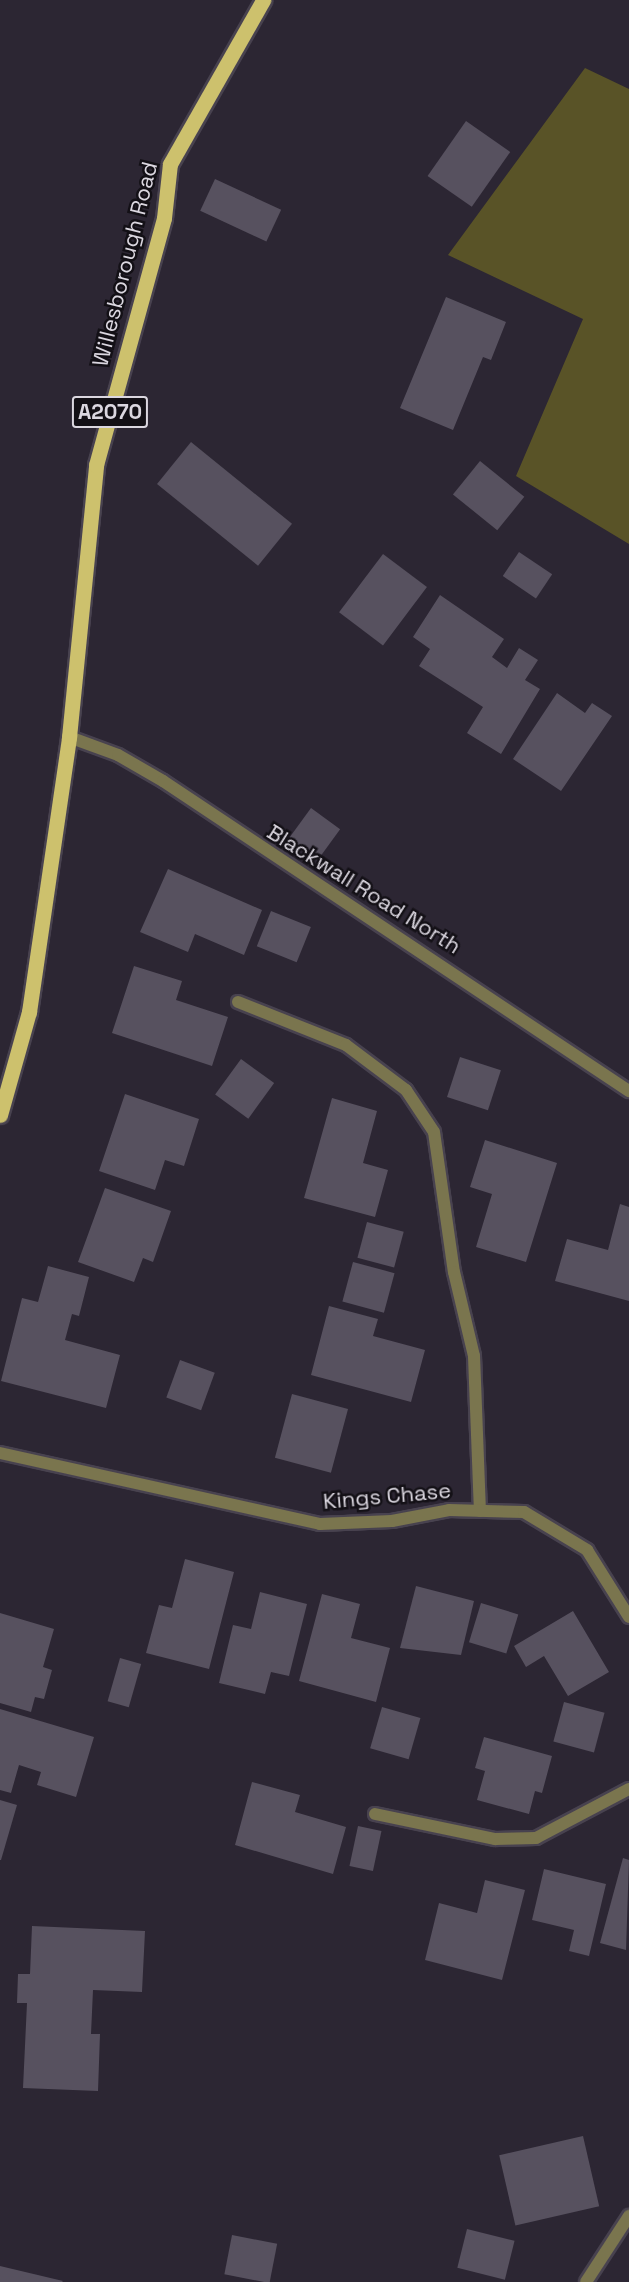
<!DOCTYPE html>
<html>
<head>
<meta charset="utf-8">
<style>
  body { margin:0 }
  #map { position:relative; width:629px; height:2282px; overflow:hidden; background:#2c2633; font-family:"Space Grotesk",sans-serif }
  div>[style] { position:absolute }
  .green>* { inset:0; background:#595327 }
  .building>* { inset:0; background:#57515f; transform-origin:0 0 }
  .roads { filter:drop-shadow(2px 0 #48424f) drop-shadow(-2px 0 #48424f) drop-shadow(0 2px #48424f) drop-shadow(0 -2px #48424f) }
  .lane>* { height:12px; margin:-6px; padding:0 6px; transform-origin:6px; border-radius:6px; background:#7a754e }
  .street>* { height:12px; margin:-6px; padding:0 6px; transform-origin:6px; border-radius:6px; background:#7a754e }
  .primary>* { height:15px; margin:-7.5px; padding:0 7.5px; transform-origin:7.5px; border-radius:7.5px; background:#cdc16d }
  span { translate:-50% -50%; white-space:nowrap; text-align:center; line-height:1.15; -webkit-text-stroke:5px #131016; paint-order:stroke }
  .shield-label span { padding:2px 4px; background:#131016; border:2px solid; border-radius:4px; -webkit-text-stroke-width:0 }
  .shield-label { font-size:21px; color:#dbd7e0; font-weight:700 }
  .street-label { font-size:22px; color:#dbd7e0 }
</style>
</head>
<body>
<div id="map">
  <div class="green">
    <i style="clip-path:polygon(585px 68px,629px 89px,629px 544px,516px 476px,583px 319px,448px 255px)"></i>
  </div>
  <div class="building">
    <i style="left:466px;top:121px;width:54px;height:67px;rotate:35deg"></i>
    <i style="left:215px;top:179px;width:73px;height:35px;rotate:25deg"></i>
    <i style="clip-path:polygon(446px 297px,506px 322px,491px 360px,483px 357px,453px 430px,400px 408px)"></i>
    <i style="left:191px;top:442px;width:130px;height:54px;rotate:39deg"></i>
    <i style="left:480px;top:461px;width:57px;height:43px;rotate:39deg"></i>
    <i style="left:519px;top:552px;width:40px;height:29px;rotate:34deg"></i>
    <i style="left:383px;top:554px;width:55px;height:73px;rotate:37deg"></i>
    <i style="clip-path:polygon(440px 595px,504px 639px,492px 657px,507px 668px,519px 648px,538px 660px,525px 680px,540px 689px,501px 754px,467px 733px,483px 707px,419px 666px,430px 649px,413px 637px)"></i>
    <i style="clip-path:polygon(557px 693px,585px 713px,592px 703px,612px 716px,561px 791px,513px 759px)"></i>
    <i style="left:311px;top:808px;width:36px;height:39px;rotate:36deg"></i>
    <i style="clip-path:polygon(168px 869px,262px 910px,244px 955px,195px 934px,188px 952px,140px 932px)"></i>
    <i style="left:271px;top:911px;width:43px;height:38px;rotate:22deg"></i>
    <i style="clip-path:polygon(134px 966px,182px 981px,176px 1000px,228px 1017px,212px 1066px,112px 1033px)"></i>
    <i style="left:460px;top:1057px;width:43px;height:42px;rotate:18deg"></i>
    <i style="left:241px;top:1059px;width:41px;height:44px;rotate:36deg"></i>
    <i style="clip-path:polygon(125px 1094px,199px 1119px,184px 1166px,165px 1160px,155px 1190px,99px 1171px)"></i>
    <i style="clip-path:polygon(332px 1098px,377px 1111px,363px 1163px,388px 1170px,375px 1217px,304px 1198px)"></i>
    <i style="clip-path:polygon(485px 1140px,557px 1163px,526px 1262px,476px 1247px,492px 1194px,470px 1187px)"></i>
    <i style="clip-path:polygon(105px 1188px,171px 1211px,153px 1262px,143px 1258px,134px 1282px,78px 1262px)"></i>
    <i style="clip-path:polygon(620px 1204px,629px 1207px,629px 1301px,555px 1281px,567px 1239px,608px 1250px)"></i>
    <i style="left:367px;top:1222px;width:38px;height:37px;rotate:15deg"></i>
    <i style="left:353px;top:1262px;width:43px;height:41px;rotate:15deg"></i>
    <i style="clip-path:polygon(48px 1266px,89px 1277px,79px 1316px,72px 1314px,65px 1340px,120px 1355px,106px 1408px,1px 1381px,22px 1298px,38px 1302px)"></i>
    <i style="clip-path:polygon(329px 1306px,378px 1319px,373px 1336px,425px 1350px,411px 1402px,311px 1375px)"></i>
    <i style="left:180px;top:1360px;width:37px;height:40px;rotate:20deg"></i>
    <i style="left:292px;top:1394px;width:58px;height:66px;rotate:15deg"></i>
    <i style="clip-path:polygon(185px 1559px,234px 1572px,209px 1669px,146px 1653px,159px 1605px,172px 1608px)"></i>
    <i style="clip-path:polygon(416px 1586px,474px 1601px,461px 1655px,400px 1648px)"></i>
    <i style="clip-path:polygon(260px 1592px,307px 1604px,289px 1676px,271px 1672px,265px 1694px,219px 1683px,233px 1625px,251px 1629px)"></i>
    <i style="clip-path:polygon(322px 1594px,360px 1604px,351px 1638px,390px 1648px,376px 1702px,299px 1681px)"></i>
    <i style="left:481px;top:1603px;width:39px;height:41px;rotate:17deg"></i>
    <i style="clip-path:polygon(573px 1611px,609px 1672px,568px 1696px,544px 1656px,526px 1667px,514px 1646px)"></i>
    <i style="clip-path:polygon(0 1613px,54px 1629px,43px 1667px,52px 1670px,44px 1699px,35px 1697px,31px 1712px,0 1703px)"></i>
    <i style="left:120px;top:1658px;width:22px;height:45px;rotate:16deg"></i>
    <i style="left:564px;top:1702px;width:42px;height:41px;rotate:15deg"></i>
    <i style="left:382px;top:1707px;width:40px;height:43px;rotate:16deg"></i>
    <i style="clip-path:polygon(0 1709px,94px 1737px,76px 1797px,37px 1785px,41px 1772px,19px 1765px,11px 1793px,0 1790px)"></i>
    <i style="clip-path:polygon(484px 1737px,552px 1756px,542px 1793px,535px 1791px,529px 1814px,477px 1800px,485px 1771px,475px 1768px)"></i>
    <i style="clip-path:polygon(252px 1782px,300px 1795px,295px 1812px,346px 1827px,333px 1874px,235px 1845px)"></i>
    <i style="clip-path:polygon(0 1800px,17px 1805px,1px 1860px,0 1860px)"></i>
    <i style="left:358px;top:1826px;width:24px;height:41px;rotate:12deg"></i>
    <i style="clip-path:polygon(623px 1858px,629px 1860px,626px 1950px,600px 1943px)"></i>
    <i style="clip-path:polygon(544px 1869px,606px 1884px,589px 1956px,569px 1951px,574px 1930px,532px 1920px)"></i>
    <i style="clip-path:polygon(485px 1880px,525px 1890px,502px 1980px,425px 1960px,439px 1903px,477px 1913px)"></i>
    <i style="clip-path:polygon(32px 1926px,145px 1931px,142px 1992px,93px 1990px,91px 2034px,100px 2034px,98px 2091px,23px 2088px,27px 2003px,17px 2003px,18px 1974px,30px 1974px)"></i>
    <i style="left:583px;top:2136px;width:72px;height:86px;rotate:77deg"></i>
    <i style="left:467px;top:2229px;width:49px;height:40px;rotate:14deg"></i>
    <i style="left:232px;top:2235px;width:46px;height:40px;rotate:11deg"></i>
    <i style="clip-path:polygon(0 2266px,63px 2281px,62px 2282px,0 2282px)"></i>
  </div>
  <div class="roads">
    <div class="lane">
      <i style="left:375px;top:1814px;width:123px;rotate:11.8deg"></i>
      <i style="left:495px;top:1839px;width:41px;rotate:-1.4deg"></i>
      <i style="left:536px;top:1838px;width:105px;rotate:-27.8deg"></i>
    </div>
    <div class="street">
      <i style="left:69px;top:737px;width:52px;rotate:20.2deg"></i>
      <i style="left:118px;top:755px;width:52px;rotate:30deg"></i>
      <i style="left:163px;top:781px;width:560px;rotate:33.63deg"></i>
      <i style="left:238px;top:1002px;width:116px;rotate:21.7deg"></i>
      <i style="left:346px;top:1045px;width:75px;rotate:36.9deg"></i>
      <i style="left:406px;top:1090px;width:50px;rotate:56.3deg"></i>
      <i style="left:434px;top:1132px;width:141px;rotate:81.9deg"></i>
      <i style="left:454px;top:1272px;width:86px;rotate:76.6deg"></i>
      <i style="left:474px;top:1356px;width:155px;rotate:87.8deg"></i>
      <i style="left:0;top:1453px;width:328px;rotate:12.5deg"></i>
      <i style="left:320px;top:1524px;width:72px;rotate:-2.4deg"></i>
      <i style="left:392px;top:1521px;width:58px;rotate:-10.9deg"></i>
      <i style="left:449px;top:1510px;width:75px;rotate:1.5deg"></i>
      <i style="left:524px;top:1512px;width:74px;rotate:31.1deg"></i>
      <i style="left:587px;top:1550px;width:79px;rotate:57.9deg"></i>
      <i style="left:586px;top:2282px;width:79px;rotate:-56.9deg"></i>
    </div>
    <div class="primary">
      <i style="left:0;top:1115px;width:107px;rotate:-74.3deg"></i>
      <i style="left:29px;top:1012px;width:278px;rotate:-81.7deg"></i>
      <i style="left:69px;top:737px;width:273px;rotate:-84.3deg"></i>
      <i style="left:96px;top:465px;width:256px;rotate:-74.6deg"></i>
      <i style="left:164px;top:218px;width:54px;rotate:-83.7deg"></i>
      <i style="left:170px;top:164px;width:189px;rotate:-60.4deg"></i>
    </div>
  </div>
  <div class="shield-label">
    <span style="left:110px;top:412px">A2070</span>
  </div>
  <div class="street-label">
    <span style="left:125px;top:264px;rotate:-76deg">Willesborough Road</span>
    <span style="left:364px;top:889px;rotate:32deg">Blackwall Road North</span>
    <span style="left:387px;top:1496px;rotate:-5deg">Kings Chase</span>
  </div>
</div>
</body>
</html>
